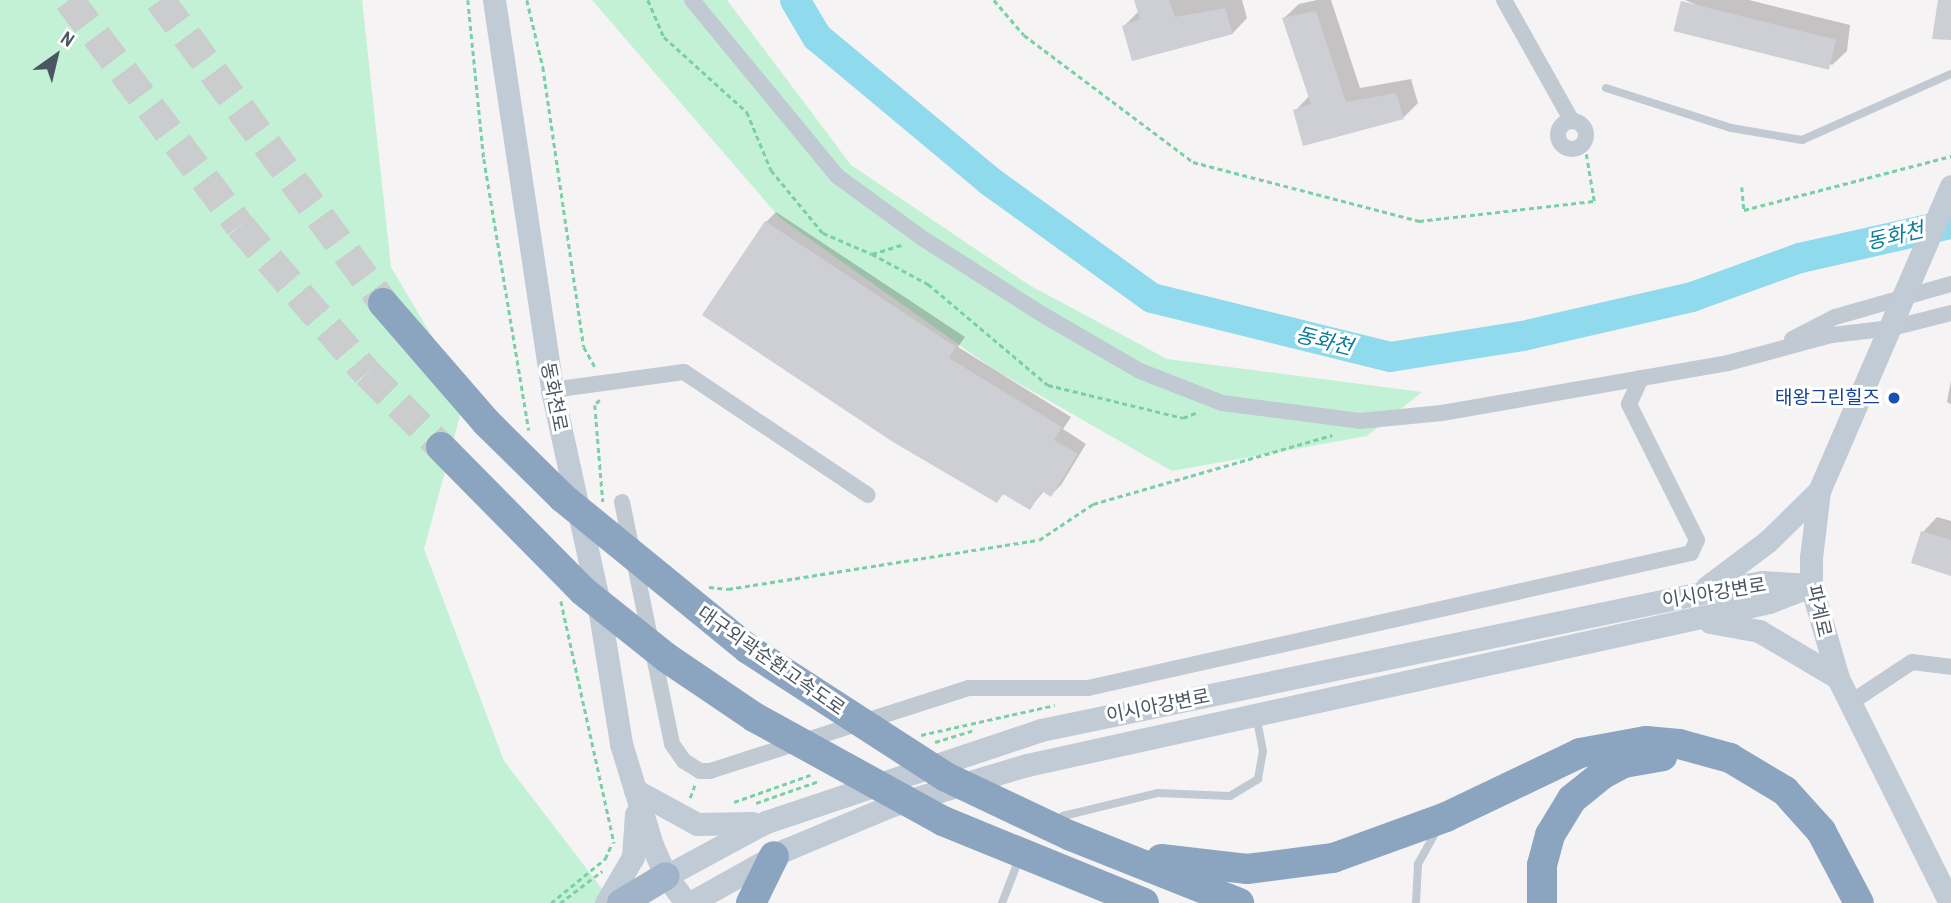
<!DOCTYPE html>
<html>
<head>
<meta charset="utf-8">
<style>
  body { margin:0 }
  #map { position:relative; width:1951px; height:903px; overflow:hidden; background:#f5f3f3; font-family:"Archivo Narrow","Noto Sans KR",sans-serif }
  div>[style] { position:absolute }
  .green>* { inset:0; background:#c3f1d5 }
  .shadow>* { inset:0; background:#0003 }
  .river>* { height:30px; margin:-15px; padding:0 15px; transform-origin:15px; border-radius:15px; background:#90daee }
  .building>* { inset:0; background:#cdcfd5; transform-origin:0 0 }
  .motorway-tunnel>* { height:30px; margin-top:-15px; transform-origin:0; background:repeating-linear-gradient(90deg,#caccce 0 30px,transparent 0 45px) }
  .path>* { height:2.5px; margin-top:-1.25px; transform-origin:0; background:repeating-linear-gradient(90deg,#7ad0a6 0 5px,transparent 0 8.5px) }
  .service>* { height:8px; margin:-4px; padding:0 4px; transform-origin:4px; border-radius:4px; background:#c1cad2 }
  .minor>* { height:16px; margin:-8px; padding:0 8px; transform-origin:8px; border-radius:8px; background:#c1cad2 }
  .minor>.ring { margin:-8px; padding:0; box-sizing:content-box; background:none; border:16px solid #c1cad2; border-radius:50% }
  .secondary>* { height:23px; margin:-11.5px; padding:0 11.5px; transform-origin:11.5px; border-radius:11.5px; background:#c1cbd6 }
  .trunk>* { height:28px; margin:-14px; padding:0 14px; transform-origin:14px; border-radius:14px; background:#9fb4c9 }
  .motorway>* { height:30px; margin:-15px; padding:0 15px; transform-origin:15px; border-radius:15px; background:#8ba5c1 }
  .dots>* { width:19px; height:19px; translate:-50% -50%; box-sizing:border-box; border:4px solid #fff; border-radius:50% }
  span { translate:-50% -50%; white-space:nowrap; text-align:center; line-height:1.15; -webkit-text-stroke:6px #fff; paint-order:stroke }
  .street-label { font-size:19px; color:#4a5661 }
  .transit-label { font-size:19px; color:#164399 }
  .right { translate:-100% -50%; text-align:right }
  .water-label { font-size:21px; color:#0c7c9b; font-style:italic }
  .north { position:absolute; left:21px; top:21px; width:70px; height:70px; -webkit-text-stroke:5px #fff; paint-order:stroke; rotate:34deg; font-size:19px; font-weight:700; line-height:28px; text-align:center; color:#4a5661 }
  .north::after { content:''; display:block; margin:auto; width:24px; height:32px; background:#4a5661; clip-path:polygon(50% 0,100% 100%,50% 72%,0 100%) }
</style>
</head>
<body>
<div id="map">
  <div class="green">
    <i style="clip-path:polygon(0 0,362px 0,391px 267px,466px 394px,424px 549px,504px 761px,613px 903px,0 903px)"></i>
    <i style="clip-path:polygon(592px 0,727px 0,851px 165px,1029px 285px,1167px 359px,1422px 392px,1367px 436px,1172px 471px,992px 368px,779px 217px)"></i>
  </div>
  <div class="shadow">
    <i style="clip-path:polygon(1135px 0,1242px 0,1247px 18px,1233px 33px,1124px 26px,1139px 11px)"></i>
    <i style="clip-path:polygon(1317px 0,1331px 0,1360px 88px,1411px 79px,1418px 103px,1404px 117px,1304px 144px,1295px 111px,1310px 95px,1284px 18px,1299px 4px)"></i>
    <i style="clip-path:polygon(1685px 0,1749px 0,1850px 25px,1847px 51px,1832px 65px)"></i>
    <i style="clip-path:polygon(776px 212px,965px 337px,958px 347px,1071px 417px,1063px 429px,1086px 444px,1061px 485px,1051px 495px,1044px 491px,1030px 508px,1005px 493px,997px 500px,766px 222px)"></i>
    <i style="clip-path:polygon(1951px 381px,1951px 404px,1947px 402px)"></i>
    <i style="clip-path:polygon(1937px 517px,1951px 521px,1951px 574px,1923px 532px)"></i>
  </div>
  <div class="river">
    <i style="left:795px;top:0;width:43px;rotate:59.3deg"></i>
    <i style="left:817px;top:37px;width:226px;rotate:39.8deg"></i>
    <i style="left:991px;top:182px;width:198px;rotate:35.8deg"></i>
    <i style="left:1152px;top:298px;width:245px;rotate:13.9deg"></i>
    <i style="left:1390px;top:357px;width:135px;rotate:-9deg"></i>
    <i style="left:1523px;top:336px;width:173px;rotate:-13deg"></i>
    <i style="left:1692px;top:297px;width:115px;rotate:-19.9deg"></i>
    <i style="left:1800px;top:258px;width:155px;rotate:-12.7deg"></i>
  </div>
  <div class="building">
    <i style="clip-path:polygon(1134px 0,1169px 0,1175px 17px,1225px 8px,1233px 34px,1132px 61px,1122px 26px,1140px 19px)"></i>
    <i style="clip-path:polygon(1938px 0,1951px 0,1951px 40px,1932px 39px)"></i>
    <i style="left:1681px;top:1px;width:160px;height:31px;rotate:14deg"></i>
    <i style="clip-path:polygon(1316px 11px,1346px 102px,1396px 93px,1404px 119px,1303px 146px,1293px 110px,1311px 104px,1282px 18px)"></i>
    <i style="clip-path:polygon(765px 221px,956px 347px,949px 358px,1062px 427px,1054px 440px,1078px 454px,1051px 497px,1042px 491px,1030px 510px,1003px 494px,997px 503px,893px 442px,702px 315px)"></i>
    <i style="clip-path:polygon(1921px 531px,1951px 540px,1951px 576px,1911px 563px)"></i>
  </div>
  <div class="motorway-tunnel">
    <i style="left:69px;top:0;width:283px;rotate:52.9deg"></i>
    <i style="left:240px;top:226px;width:194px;rotate:49.2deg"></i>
    <i style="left:367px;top:373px;width:105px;rotate:45deg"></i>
    <i style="left:160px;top:0;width:376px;rotate:53.6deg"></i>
  </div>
  <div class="path">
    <i style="left:468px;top:0;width:160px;rotate:84.3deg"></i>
    <i style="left:484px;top:159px;width:275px;rotate:80.6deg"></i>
    <i style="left:527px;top:0;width:69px;rotate:76.6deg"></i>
    <i style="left:543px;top:67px;width:283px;rotate:81.7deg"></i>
    <i style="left:584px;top:347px;width:23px;rotate:61deg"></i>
    <i style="left:648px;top:0;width:40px;rotate:66.6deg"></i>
    <i style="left:664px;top:37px;width:112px;rotate:42.1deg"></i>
    <i style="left:747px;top:112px;width:63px;rotate:67.5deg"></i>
    <i style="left:771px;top:170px;width:82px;rotate:50.5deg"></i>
    <i style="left:823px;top:233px;width:53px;rotate:23.2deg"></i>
    <i style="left:872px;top:254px;width:34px;rotate:-17deg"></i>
    <i style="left:994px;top:0;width:46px;rotate:49.4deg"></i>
    <i style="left:1024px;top:35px;width:211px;rotate:36.9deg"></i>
    <i style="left:1193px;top:162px;width:234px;rotate:14.6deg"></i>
    <i style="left:1419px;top:221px;width:176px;rotate:-6.5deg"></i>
    <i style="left:1594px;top:201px;width:60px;rotate:-99.6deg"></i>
    <i style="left:1742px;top:187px;width:23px;rotate:85deg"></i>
    <i style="left:1744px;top:210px;width:214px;rotate:-14.6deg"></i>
    <i style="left:872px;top:254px;width:64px;rotate:28.2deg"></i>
    <i style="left:928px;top:284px;width:157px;rotate:40.1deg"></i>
    <i style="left:1048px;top:385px;width:139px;rotate:13.7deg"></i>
    <i style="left:1183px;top:418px;width:16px;rotate:-22deg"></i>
    <i style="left:600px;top:400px;width:7px;rotate:135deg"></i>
    <i style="left:595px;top:405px;width:97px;rotate:85.3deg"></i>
    <i style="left:709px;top:587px;width:19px;rotate:6deg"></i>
    <i style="left:728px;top:589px;width:315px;rotate:-9deg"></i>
    <i style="left:1039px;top:540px;width:65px;rotate:-33.7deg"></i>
    <i style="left:1093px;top:504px;width:249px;rotate:-16.1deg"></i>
    <i style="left:561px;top:601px;width:248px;rotate:77.6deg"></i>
    <i style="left:921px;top:735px;width:137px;rotate:-12.6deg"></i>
    <i style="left:935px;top:742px;width:39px;rotate:-17deg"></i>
    <i style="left:690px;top:798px;width:15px;rotate:-70deg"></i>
    <i style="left:734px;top:802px;width:81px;rotate:-19.6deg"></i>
    <i style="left:756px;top:803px;width:67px;rotate:-19.2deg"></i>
    <i style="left:551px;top:903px;width:70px;rotate:-39.2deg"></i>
    <i style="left:605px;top:859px;width:17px;rotate:-66deg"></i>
    <i style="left:560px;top:903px;width:53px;rotate:-37.3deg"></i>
  </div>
  <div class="service">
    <i style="left:1606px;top:88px;width:131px;rotate:17.7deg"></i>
    <i style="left:1731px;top:128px;width:72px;rotate:9.6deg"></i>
    <i style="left:1802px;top:140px;width:163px;rotate:-23.9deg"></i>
    <i style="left:1055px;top:823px;width:11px;rotate:-41deg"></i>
    <i style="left:1063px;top:816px;width:98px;rotate:-13.6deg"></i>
    <i style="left:1158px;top:793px;width:72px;rotate:2.4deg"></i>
    <i style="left:1230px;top:796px;width:33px;rotate:-31deg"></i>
    <i style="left:1258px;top:779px;width:28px;rotate:-80deg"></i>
    <i style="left:1263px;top:751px;width:36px;rotate:-101deg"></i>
    <i style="left:1002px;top:903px;width:47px;rotate:-68.9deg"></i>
    <i style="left:1416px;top:903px;width:39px;rotate:-87deg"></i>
    <i style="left:1418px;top:864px;width:38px;rotate:-61deg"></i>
  </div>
  <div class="minor">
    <i style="left:692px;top:0;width:228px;rotate:50.5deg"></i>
    <i style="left:837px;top:176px;width:105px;rotate:36.1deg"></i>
    <i style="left:922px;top:238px;width:146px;rotate:32.4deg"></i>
    <i style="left:1045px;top:316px;width:110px;rotate:30.1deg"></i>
    <i style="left:1140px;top:371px;width:88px;rotate:21.3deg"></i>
    <i style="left:1222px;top:403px;width:139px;rotate:7.4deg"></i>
    <i style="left:1360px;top:421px;width:82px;rotate:-5.6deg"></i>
    <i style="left:1442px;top:413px;width:290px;rotate:-9.9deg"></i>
    <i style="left:1728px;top:363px;width:108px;rotate:-15.1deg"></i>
    <i style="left:1832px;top:335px;width:60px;rotate:-6.7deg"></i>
    <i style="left:1892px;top:328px;width:61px;rotate:-14.3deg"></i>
    <i style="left:1504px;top:0;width:139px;rotate:60.7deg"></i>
    <i class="ring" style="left:1558px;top:121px;width:12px;height:12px"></i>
    <i style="left:1792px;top:339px;width:48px;rotate:-27.1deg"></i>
    <i style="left:1835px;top:317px;width:121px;rotate:-15.9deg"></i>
    <i style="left:552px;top:390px;width:133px;rotate:-7.8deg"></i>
    <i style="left:684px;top:372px;width:221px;rotate:33.8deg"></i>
    <i style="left:622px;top:502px;width:247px;rotate:78.3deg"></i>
    <i style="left:672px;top:744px;width:21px;rotate:55deg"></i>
    <i style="left:684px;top:761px;width:19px;rotate:32deg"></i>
    <i style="left:700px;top:771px;width:10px"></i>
    <i style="left:710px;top:771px;width:272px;rotate:-17.8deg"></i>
    <i style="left:969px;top:688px;width:119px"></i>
    <i style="left:1088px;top:688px;width:618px;rotate:-12.62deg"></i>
    <i style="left:1691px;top:553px;width:14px;rotate:-65deg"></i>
    <i style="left:1697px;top:540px;width:152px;rotate:-116.6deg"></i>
    <i style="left:1629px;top:404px;width:29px;rotate:-65deg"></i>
    <i style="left:1850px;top:703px;width:74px;rotate:-33.5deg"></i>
    <i style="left:1912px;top:662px;width:39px;rotate:7deg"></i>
  </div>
  <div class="secondary">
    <i style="left:494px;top:0;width:394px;rotate:81.5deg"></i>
    <i style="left:552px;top:390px;width:210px;rotate:77.6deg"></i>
    <i style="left:597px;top:595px;width:151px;rotate:80.8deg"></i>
    <i style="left:621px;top:744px;width:106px;rotate:72.9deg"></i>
    <i style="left:652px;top:845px;width:34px;rotate:66deg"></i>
    <i style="left:666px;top:876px;width:34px;rotate:53deg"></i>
    <i style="left:1707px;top:587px;width:76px;rotate:-37deg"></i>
    <i style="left:1768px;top:541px;width:71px;rotate:-44.4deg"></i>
    <i style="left:1710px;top:622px;width:50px;rotate:10.4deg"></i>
    <i style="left:1759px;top:631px;width:92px;rotate:30.7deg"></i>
    <i style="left:635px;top:790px;width:71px;rotate:28.7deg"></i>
    <i style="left:697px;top:824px;width:55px;rotate:-1deg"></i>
    <i style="left:666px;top:876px;width:114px;rotate:-28.4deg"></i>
    <i style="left:766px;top:822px;width:290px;rotate:-18.5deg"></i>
    <i style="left:1041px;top:730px;width:669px;rotate:-11.73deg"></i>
    <i style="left:1696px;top:594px;width:67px;rotate:-10.3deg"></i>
    <i style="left:1762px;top:582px;width:49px;rotate:3.5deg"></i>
    <i style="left:606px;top:903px;width:53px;rotate:-59.6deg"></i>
    <i style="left:633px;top:857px;width:43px;rotate:-86deg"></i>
    <i style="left:690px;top:903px;width:109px;rotate:-29.2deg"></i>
    <i style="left:785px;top:850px;width:114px;rotate:-22.7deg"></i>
    <i style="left:890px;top:806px;width:143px;rotate:-16.7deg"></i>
    <i style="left:1027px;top:765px;width:760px;rotate:-12.39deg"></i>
    <i style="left:1769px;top:602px;width:39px;rotate:-21deg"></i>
    <i style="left:1950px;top:903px;width:251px;rotate:-116.5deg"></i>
    <i style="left:1838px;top:678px;width:97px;rotate:-106.2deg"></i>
    <i style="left:1811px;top:585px;width:27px;rotate:-90deg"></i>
    <i style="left:1811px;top:558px;width:67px;rotate:-83.2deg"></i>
    <i style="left:1819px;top:491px;width:332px;rotate:-66.6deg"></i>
  </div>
  <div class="trunk">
    <i style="left:621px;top:903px;width:52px;rotate:-31deg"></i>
  </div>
  <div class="motorway">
    <i style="left:383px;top:303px;width:157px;rotate:49.1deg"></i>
    <i style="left:486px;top:422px;width:108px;rotate:44.6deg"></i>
    <i style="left:563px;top:498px;width:239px;rotate:39.2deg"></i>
    <i style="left:748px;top:649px;width:236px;rotate:32.9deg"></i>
    <i style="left:946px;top:777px;width:138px;rotate:25.3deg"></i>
    <i style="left:1071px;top:836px;width:181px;rotate:21.7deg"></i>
    <i style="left:441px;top:447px;width:202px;rotate:45.4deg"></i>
    <i style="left:583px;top:591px;width:107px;rotate:38.6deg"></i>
    <i style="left:667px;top:658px;width:105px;rotate:34.1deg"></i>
    <i style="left:754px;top:717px;width:216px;rotate:28.8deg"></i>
    <i style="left:943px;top:821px;width:217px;rotate:22.2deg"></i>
    <i style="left:1161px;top:859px;width:87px;rotate:6.6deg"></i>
    <i style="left:1247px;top:869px;width:87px;rotate:-7.3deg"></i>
    <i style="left:1333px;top:858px;width:120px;rotate:-19.9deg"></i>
    <i style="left:1446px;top:817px;width:148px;rotate:-25.5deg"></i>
    <i style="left:1580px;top:753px;width:67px;rotate:-10.3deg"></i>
    <i style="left:1646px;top:741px;width:33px;rotate:5deg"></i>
    <i style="left:1679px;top:744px;width:53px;rotate:15.4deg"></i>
    <i style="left:1730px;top:758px;width:64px;rotate:31deg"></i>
    <i style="left:1785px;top:791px;width:54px;rotate:48deg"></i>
    <i style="left:1821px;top:831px;width:81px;rotate:62.2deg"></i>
    <i style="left:751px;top:903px;width:52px;rotate:-63.9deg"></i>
    <i style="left:1542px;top:903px;width:38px;rotate:-90deg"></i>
    <i style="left:1542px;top:865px;width:31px;rotate:-75deg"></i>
    <i style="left:1550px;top:835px;width:42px;rotate:-58.6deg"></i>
    <i style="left:1572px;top:799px;width:40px;rotate:-39deg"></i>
    <i style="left:1603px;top:774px;width:24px;rotate:-28deg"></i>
    <i style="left:1624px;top:763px;width:39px;rotate:-10deg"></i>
  </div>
  <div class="dots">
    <i style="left:1894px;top:398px;background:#1a4fb4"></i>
  </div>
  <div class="street-label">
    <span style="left:554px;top:397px;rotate:79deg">동화천로</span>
    <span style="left:1714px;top:593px;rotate:-9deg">이시아강변로</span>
    <span style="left:1819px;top:611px;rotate:77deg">파계로</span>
    <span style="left:771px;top:661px;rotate:35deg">대구외곽순환고속도로</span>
    <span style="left:1158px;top:706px;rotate:-11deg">이시아강변로</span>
  </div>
  <div class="transit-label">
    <span class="right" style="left:1880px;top:398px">태왕그린힐즈</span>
  </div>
  <div class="water-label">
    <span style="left:1895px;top:236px;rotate:-13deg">동화천</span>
    <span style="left:1324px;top:341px;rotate:14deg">동화천</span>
  </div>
  <div class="north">N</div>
</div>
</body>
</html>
